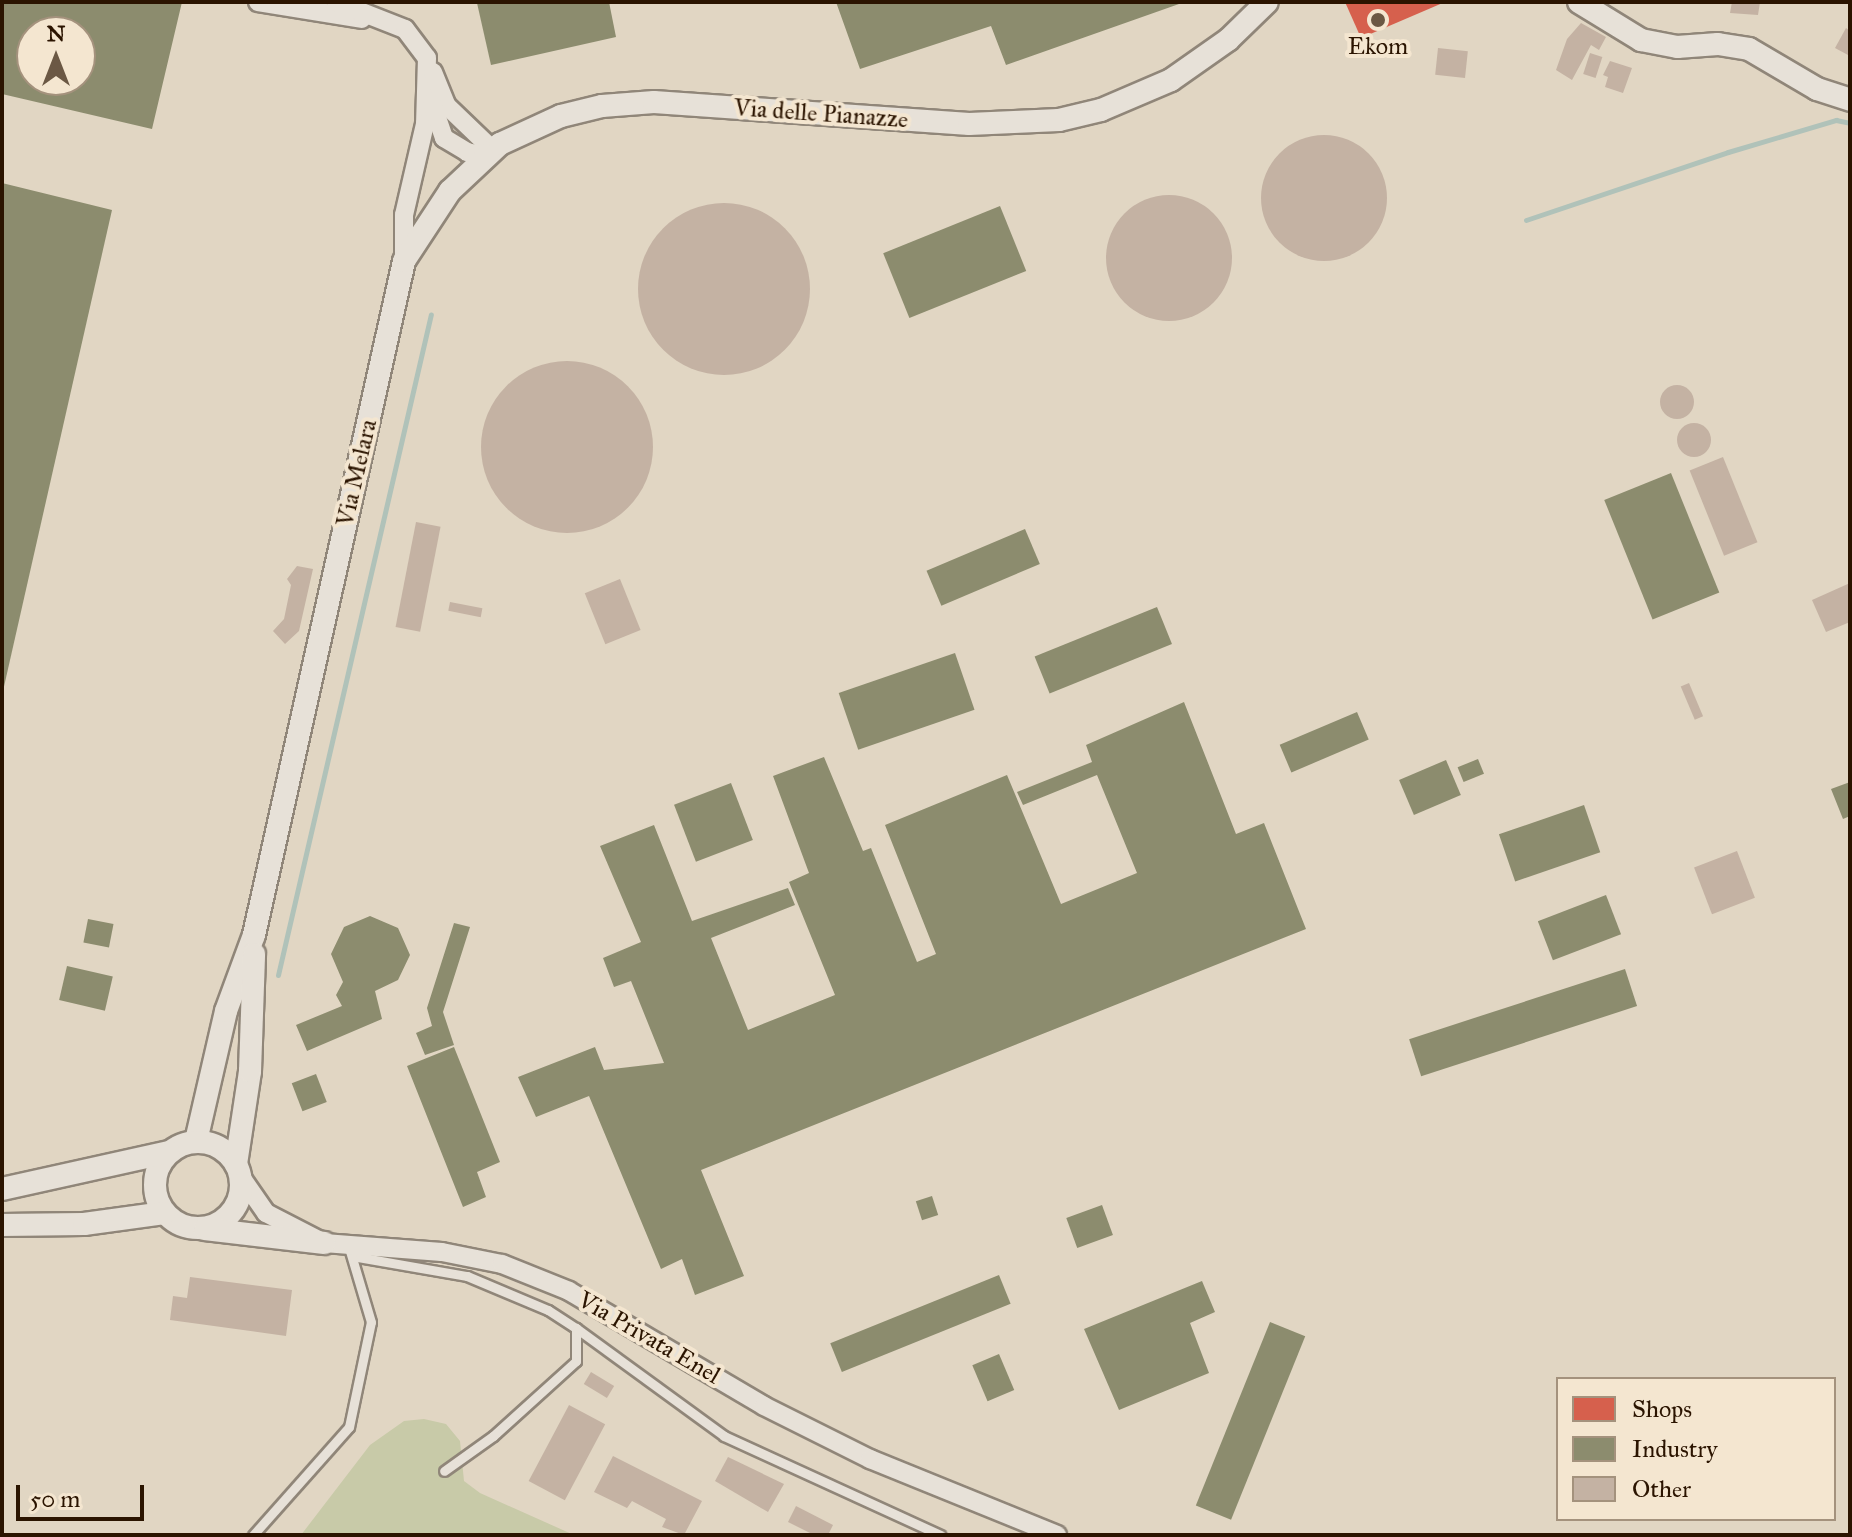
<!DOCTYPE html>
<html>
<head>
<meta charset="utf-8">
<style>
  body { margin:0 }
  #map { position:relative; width:1852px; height:1537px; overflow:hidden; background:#e1d6c3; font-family:"IM FELL Great Primer",serif }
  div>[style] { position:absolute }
  .green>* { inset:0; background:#c8caa8 }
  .shops>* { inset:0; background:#d6604d }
  .industry>* { inset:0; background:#8c8c6e; transform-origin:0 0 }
  .stream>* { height:5px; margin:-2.5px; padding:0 2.5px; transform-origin:2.5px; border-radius:2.5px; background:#b0c2b9 }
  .building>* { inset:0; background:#c4b2a3; transform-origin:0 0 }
  .round { border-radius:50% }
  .roads { filter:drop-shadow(2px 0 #908679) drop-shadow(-2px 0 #908679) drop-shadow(0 2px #908679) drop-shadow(0 -2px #908679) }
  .service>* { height:9px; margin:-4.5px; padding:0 4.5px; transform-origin:4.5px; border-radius:4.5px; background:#e7e1d8 }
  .minor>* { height:18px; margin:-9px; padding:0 9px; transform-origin:9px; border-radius:9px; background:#e7e1d8 }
  .tertiary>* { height:22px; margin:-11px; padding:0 11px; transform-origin:11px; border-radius:11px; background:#e7e1d8 }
  .tertiary>.ring { margin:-11px; padding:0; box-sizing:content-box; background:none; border:22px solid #e7e1d8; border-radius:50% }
  .dots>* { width:22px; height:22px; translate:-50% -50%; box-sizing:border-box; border:4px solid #f4e6d0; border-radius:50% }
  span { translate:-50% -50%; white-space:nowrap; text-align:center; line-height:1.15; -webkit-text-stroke:8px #f4e6d0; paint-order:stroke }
  .poi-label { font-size:24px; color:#2b1400 }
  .street-label { font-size:24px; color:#2b1400 }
  .frame { position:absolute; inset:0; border:4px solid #2b1400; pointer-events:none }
  .legend { position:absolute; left:1556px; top:1377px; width:280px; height:144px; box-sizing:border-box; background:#f4e6d0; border:2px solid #a4927d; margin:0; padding:10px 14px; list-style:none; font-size:24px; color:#2b1400 }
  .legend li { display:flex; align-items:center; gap:16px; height:40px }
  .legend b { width:40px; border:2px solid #a4927d }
  .north { position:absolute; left:16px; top:16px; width:80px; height:80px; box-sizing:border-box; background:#f4e6d0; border:2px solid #a4927d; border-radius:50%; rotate:0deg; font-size:22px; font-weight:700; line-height:32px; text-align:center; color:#2b1400 }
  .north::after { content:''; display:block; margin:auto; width:28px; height:36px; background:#6b5844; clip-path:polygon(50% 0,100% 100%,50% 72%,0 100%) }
  .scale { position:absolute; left:16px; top:1485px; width:128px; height:36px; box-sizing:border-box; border:4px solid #2b1400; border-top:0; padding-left:10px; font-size:24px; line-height:28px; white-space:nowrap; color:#2b1400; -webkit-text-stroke:6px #f4e6d0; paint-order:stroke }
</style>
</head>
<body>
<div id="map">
  <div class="green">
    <i style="clip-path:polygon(424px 1419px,446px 1424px,460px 1441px,464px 1481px,480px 1493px,574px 1535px,301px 1535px,370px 1445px,404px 1421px)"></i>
  </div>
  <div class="shops">
    <i style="clip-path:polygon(1345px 2px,1445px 2px,1361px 38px)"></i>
  </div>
  <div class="industry">
    <i style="clip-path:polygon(evenodd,2px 2px,182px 2px,152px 129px,2px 94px,2px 2px,32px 32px,80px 32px,80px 80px,32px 80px,32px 32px)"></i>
    <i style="clip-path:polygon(609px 2px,616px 37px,491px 65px,477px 3px)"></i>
    <i style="clip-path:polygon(836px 2px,1178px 2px,1179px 4px,1006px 65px,991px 26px,860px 69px)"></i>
    <i style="clip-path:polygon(2px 183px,112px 210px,3px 691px,2px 691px)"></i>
    <i style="left:1000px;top:206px;width:70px;height:126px;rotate:68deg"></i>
    <i style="left:1671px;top:473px;width:129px;height:72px;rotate:68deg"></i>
    <i style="left:1025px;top:529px;width:38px;height:107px;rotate:67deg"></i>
    <i style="left:1157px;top:607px;width:40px;height:132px;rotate:68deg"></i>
    <i style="left:955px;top:653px;width:60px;height:123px;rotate:71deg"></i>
    <i style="clip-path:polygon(1184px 702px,1236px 834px,1264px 823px,1306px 929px,701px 1170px,744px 1276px,695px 1295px,682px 1259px,661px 1269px,589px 1096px,536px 1117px,518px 1077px,595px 1047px,604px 1070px,664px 1063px,631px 981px,614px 987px,603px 958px,641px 942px,600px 846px,654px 825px,692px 921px,788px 888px,795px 905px,711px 938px,748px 1030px,835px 995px,789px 882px,809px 873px,773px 776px,824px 757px,863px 851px,871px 848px,917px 962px,936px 954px,885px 825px,1007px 775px,1061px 904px,1137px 873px,1097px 775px,1023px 805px,1017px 792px,1092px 762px,1086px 745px)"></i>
    <i style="left:1357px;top:712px;width:30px;height:84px;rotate:67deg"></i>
    <i style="left:1478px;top:759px;width:16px;height:22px;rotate:68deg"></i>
    <i style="left:1446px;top:760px;width:38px;height:51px;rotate:67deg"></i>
    <i style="clip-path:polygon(1850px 782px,1850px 816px,1843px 819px,1831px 789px)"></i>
    <i style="left:731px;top:783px;width:61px;height:61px;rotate:69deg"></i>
    <i style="left:1584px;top:805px;width:50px;height:90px;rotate:71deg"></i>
    <i style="left:1606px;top:895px;width:42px;height:73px;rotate:69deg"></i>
    <i style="clip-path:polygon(370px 916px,398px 928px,410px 955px,398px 980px,375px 991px,382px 1019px,307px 1051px,296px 1025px,342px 1006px,336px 995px,343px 982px,331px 954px,344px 927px)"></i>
    <i style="left:88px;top:919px;width:26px;height:24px;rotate:11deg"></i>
    <i style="clip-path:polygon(454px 923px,470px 927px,443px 1012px,454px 1045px,425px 1055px,416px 1033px,432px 1026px,427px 1008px)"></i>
    <i style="left:67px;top:966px;width:47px;height:35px;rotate:13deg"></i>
    <i style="left:1625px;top:969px;width:39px;height:227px;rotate:72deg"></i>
    <i style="clip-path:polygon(454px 1047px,500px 1162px,477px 1172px,486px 1197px,463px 1207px,407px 1066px)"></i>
    <i style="left:316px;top:1074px;width:30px;height:26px;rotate:69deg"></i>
    <i style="left:932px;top:1196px;width:20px;height:17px;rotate:72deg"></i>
    <i style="left:1102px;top:1205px;width:32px;height:38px;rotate:70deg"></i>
    <i style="left:999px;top:1275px;width:31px;height:182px;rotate:68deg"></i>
    <i style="clip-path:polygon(1202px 1281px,1215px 1312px,1190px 1323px,1209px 1373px,1119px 1410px,1084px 1329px)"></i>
    <i style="left:1270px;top:1322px;width:38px;height:198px;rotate:22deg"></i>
    <i style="left:999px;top:1354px;width:39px;height:29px;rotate:67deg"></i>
  </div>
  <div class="stream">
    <i style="left:1526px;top:220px;width:213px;rotate:-18.6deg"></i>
    <i style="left:1728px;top:152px;width:113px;rotate:-16.5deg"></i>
    <i style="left:1836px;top:120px;width:14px;rotate:12deg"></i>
    <i style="left:278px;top:975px;width:678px;rotate:-76.97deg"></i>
  </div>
  <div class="building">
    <i style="clip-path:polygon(1732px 2px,1760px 2px,1758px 15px,1730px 13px)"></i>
    <i style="clip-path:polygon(1581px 23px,1606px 37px,1599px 50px,1591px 45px,1572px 80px,1556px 70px,1567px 39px)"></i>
    <i style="clip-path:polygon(1846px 28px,1850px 31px,1848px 55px,1835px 48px)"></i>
    <i style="left:1438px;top:48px;width:30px;height:27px;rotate:6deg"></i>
    <i style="left:1590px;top:53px;width:13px;height:22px;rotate:18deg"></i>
    <i style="clip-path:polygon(1610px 61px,1632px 68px,1623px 93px,1605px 87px,1608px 77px,1603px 75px)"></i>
    <i class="round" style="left:1261px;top:135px;width:126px;height:126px"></i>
    <i class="round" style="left:1106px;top:195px;width:126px;height:126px"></i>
    <i class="round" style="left:638px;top:203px;width:172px;height:172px"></i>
    <i class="round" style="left:481px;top:361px;width:172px;height:172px"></i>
    <i class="round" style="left:1660px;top:385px;width:34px;height:34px"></i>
    <i class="round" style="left:1677px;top:423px;width:34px;height:34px"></i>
    <i style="left:1723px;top:457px;width:92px;height:36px;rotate:68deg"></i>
    <i style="left:416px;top:522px;width:25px;height:107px;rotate:11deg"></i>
    <i style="clip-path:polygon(297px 566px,313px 569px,299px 631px,285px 644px,273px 631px,284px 619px,291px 585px,287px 579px)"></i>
    <i style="left:620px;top:579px;width:55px;height:38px;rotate:68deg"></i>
    <i style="clip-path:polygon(1850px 583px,1850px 622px,1826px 632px,1812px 600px)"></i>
    <i style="left:450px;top:602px;width:33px;height:9px;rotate:11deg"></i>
    <i style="left:1689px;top:683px;width:36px;height:9px;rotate:67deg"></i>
    <i style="left:1737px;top:851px;width:50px;height:46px;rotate:69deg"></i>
    <i style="clip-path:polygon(190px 1277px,292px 1290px,286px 1336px,170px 1320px,173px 1296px,187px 1298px)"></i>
    <i style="left:591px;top:1372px;width:27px;height:14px;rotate:31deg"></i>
    <i style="left:569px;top:1405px;width:41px;height:86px;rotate:28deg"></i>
    <i style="clip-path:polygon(613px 1456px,702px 1501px,684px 1535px,662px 1527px,666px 1519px,632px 1501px,627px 1508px,594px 1492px)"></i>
    <i style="clip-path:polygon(728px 1457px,784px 1484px,768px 1512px,715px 1481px)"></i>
    <i style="clip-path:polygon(796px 1506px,833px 1525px,828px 1535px,814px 1535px,788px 1522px)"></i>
  </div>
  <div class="roads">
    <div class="service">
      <i style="left:352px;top:1256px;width:117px;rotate:9.9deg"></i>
      <i style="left:467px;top:1276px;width:88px;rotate:22.8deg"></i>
      <i style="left:548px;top:1310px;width:33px;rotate:33deg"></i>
      <i style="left:576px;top:1328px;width:33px;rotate:90deg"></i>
      <i style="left:576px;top:1361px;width:112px;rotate:137.9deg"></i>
      <i style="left:493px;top:1436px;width:60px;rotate:144.5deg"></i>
      <i style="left:576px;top:1328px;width:183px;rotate:36.1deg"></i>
      <i style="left:724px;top:1436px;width:238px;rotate:24.6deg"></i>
      <i style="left:253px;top:1535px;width:144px;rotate:-48.4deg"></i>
      <i style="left:349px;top:1427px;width:107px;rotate:-78.2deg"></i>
      <i style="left:371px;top:1322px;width:74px;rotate:-106.5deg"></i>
    </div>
    <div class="minor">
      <i style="left:258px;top:2px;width:105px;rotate:9.3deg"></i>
      <i style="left:336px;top:2px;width:74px;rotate:21.4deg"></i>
      <i style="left:405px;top:29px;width:36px;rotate:53deg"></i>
      <i style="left:427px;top:58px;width:66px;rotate:91.7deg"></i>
      <i style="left:425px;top:124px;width:93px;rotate:103deg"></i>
      <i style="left:404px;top:215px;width:46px;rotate:90deg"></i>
      <i style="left:433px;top:72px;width:35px;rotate:68deg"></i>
      <i style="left:446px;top:105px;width:65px;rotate:43.8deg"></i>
      <i style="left:432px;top:103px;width:37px;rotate:71deg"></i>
      <i style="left:444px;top:138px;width:27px;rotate:31deg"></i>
      <i style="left:467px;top:152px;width:19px;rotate:12deg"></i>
      <i style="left:241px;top:1177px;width:44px;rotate:55.2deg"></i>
      <i style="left:266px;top:1213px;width:65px;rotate:27.3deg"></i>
      <i style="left:324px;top:1243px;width:118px;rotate:4.4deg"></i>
      <i style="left:442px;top:1252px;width:61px;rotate:11.3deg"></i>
      <i style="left:502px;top:1264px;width:72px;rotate:21.9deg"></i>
      <i style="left:569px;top:1291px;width:226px;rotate:30.5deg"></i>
      <i style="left:764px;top:1406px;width:119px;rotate:26.6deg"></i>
      <i style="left:870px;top:1459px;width:202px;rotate:22.1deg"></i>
    </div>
    <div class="tertiary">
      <i style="left:1579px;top:2px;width:73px;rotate:31.5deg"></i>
      <i style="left:1641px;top:40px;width:37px;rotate:11deg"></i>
      <i style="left:1677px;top:47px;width:41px;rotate:-4.2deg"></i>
      <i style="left:1718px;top:44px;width:31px;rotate:9deg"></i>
      <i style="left:1749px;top:49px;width:79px;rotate:30.5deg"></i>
      <i style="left:1817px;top:89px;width:35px;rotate:18deg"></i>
      <i style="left:196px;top:1141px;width:133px;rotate:-77deg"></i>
      <i style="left:226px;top:1011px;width:81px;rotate:-69.8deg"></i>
      <i style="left:254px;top:935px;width:690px;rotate:-77.45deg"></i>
      <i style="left:404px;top:261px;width:84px;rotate:-56.7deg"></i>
      <i style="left:450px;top:191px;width:69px;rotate:-43.2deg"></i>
      <i style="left:500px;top:144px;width:67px;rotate:-24.7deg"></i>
      <i style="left:561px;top:116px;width:42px;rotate:-13.7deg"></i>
      <i style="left:602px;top:106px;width:52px;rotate:-4.4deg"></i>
      <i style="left:654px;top:102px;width:316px;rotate:4deg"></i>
      <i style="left:969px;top:124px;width:90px;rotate:-2.5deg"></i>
      <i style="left:1059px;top:120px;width:43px;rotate:-13.4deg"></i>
      <i style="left:1101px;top:110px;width:76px;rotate:-23.2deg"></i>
      <i style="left:1171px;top:80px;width:70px;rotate:-35.1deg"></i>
      <i style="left:1228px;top:40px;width:54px;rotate:-44.3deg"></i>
      <i class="ring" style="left:155px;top:1142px;width:64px;height:64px"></i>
      <i style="left:236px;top:1164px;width:94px;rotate:-81.4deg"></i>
      <i style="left:250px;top:1071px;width:117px;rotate:-88deg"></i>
      <i style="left:2px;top:1189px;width:171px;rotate:-12.5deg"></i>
      <i style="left:2px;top:1225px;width:82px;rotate:-0.7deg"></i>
      <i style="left:84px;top:1224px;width:81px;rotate:-7.8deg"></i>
      <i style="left:205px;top:1229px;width:120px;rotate:6.7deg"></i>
    </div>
  </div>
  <div class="dots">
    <i style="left:1378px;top:20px;background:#6b5844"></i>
  </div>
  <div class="poi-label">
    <span style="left:1378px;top:47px">Ekom</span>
  </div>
  <div class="street-label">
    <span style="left:821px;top:114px;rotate:4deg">Via delle Pianazze</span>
    <span style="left:357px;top:473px;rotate:-77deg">Via Melara</span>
    <span style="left:649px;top:1338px;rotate:30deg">Via Privata Enel</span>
  </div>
  <div class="frame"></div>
  <ul class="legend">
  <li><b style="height:22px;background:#d6604d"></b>Shops</li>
  <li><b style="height:22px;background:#8c8c6e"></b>Industry</li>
  <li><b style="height:22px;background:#c4b2a3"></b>Other</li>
  </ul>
  <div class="north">N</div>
  <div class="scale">50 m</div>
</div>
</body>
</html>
